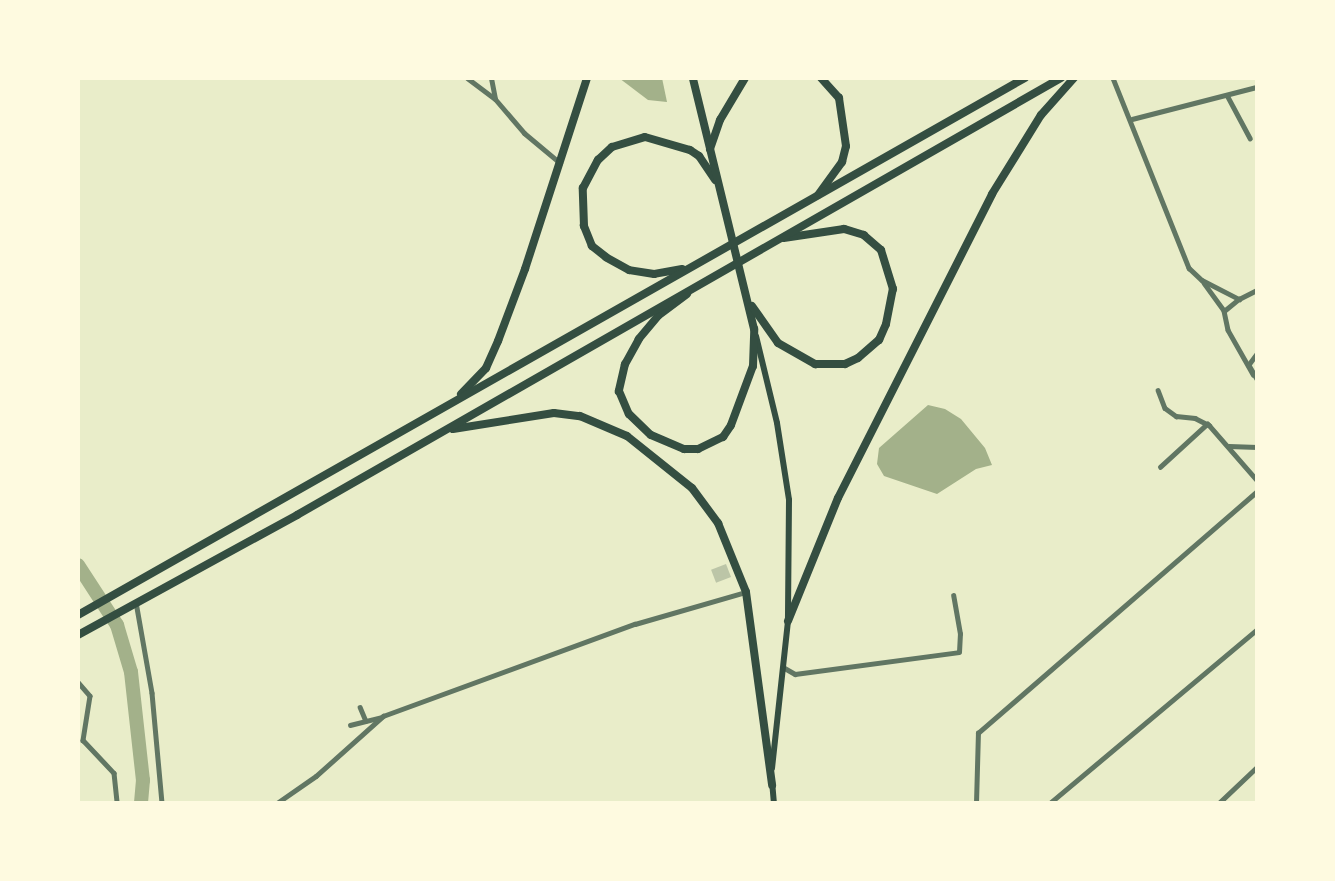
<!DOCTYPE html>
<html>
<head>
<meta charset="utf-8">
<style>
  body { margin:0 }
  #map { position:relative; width:1335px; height:881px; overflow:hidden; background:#e9edc9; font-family:"Playfair Display",serif }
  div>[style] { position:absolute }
  .water>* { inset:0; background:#a3b18a }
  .river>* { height:14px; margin:-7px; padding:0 7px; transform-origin:7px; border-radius:7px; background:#a3b18a }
  .building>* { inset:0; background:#bcc5a7; transform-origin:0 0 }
  .minor>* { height:4.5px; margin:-2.25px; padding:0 2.25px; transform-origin:2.25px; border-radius:2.25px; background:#617663 }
  .tertiary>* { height:5px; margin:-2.5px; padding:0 2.5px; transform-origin:2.5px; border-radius:2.5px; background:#617663 }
  .secondary>* { height:6px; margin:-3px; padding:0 3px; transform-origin:3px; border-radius:3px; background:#344e41 }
  .trunk>* { height:8px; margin:-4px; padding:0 4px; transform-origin:4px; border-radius:4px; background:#344e41 }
  span { translate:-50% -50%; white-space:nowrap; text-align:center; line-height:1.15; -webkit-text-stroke:6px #fefae0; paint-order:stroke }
  .frame { position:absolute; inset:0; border:80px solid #fefae0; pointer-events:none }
</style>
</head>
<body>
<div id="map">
  <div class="water">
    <i style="clip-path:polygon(619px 78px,662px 78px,667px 102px,648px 100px)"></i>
    <i style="clip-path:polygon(928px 405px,945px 409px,961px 419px,985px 448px,992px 465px,976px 469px,937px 494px,884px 476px,877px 464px,879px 448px)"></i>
  </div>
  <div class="river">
    <i style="left:78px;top:565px;width:72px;rotate:57deg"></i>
    <i style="left:117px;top:625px;width:49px;rotate:73.4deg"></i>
    <i style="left:131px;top:672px;width:109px;rotate:83.7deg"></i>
    <i style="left:143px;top:780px;width:23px;rotate:95deg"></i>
  </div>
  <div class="building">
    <i style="left:726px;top:564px;width:14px;height:16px;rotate:69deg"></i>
  </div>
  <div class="minor">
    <i style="left:1113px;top:78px;width:205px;rotate:68.2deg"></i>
    <i style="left:1189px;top:268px;width:18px;rotate:43deg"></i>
    <i style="left:1202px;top:280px;width:42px;rotate:27.2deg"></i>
    <i style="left:1239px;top:299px;width:20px;rotate:-27deg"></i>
    <i style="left:1227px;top:95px;width:49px;rotate:61.9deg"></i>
    <i style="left:1132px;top:119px;width:129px;rotate:-14.4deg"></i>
    <i style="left:1204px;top:283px;width:34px;rotate:54deg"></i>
    <i style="left:1224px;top:311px;width:19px;rotate:78deg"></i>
    <i style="left:1228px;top:330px;width:51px;rotate:60.4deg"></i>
    <i style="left:1224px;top:311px;width:19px;rotate:-39deg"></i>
    <i style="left:1257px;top:354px;width:14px;rotate:126deg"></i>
    <i style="left:1249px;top:365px;width:16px;rotate:60deg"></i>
    <i style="left:1158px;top:390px;width:19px;rotate:69deg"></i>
    <i style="left:1165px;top:408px;width:14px;rotate:36deg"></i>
    <i style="left:1176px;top:416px;width:19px;rotate:6deg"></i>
    <i style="left:1195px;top:418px;width:16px;rotate:27deg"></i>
    <i style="left:1209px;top:425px;width:73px;rotate:48.9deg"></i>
    <i style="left:1229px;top:446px;width:28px;rotate:2deg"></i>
    <i style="left:1160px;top:467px;width:64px;rotate:-42.5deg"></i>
    <i style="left:136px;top:602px;width:92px;rotate:80deg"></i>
    <i style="left:152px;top:693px;width:110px;rotate:84.8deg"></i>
    <i style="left:783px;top:667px;width:14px;rotate:30deg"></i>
    <i style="left:795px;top:674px;width:165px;rotate:-7.6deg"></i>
    <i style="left:959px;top:652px;width:18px;rotate:-87deg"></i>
    <i style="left:960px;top:634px;width:39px;rotate:-100deg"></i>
    <i style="left:78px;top:682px;width:18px;rotate:49deg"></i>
    <i style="left:90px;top:696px;width:45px;rotate:99deg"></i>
    <i style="left:83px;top:740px;width:45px;rotate:46.8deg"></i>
    <i style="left:114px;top:773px;width:30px;rotate:84deg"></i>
    <i style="left:360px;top:707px;width:15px;rotate:67deg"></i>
    <i style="left:350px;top:725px;width:32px;rotate:-14deg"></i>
    <i style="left:277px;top:803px;width:47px;rotate:-34.7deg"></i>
    <i style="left:316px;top:776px;width:90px;rotate:-41.8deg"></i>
    <i style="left:383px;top:716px;width:268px;rotate:-20.1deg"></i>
    <i style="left:635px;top:624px;width:116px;rotate:-16.1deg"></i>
    <i style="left:976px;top:803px;width:70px;rotate:-88.4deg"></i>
    <i style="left:978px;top:733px;width:369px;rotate:-40.9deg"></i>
    <i style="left:1050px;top:803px;width:270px;rotate:-40deg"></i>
    <i style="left:1219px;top:803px;width:52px;rotate:-43.5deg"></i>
  </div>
  <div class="tertiary">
    <i style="left:467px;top:78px;width:35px;rotate:37deg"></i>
    <i style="left:495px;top:99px;width:45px;rotate:49.5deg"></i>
    <i style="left:524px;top:133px;width:47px;rotate:39.8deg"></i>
    <i style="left:491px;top:78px;width:21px;rotate:79deg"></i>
  </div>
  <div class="secondary">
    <i style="left:756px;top:336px;width:89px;rotate:76.4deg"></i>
    <i style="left:777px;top:423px;width:78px;rotate:81.1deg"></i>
    <i style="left:789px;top:500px;width:121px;rotate:90.5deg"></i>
    <i style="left:788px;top:621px;width:148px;rotate:96.2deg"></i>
    <i style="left:772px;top:781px;width:22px;rotate:85deg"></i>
  </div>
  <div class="trunk">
    <i style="left:710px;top:149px;width:31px;rotate:-71deg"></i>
    <i style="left:720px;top:120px;width:49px;rotate:-59.2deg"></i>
    <i style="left:818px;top:195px;width:41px;rotate:-54deg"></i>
    <i style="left:842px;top:162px;width:16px;rotate:-76deg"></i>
    <i style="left:846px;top:146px;width:49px;rotate:-98.3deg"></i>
    <i style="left:839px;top:98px;width:27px;rotate:-132deg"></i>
    <i style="left:682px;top:269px;width:28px;rotate:170deg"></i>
    <i style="left:654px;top:274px;width:25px;rotate:-171deg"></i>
    <i style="left:629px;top:270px;width:26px;rotate:-151deg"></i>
    <i style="left:606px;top:257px;width:18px;rotate:-142deg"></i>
    <i style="left:592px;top:246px;width:22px;rotate:-112deg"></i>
    <i style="left:584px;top:226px;width:38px;rotate:-92deg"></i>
    <i style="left:583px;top:188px;width:32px;rotate:-62deg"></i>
    <i style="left:598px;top:160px;width:19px;rotate:-43deg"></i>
    <i style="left:612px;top:147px;width:34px;rotate:-17deg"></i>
    <i style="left:645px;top:137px;width:47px;rotate:16.1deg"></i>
    <i style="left:690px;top:150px;width:11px;rotate:34deg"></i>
    <i style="left:699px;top:156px;width:29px;rotate:56deg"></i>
    <i style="left:687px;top:294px;width:36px;rotate:143deg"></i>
    <i style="left:658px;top:316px;width:30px;rotate:130deg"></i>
    <i style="left:639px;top:339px;width:29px;rotate:119deg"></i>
    <i style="left:625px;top:364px;width:28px;rotate:103deg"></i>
    <i style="left:619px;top:391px;width:25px;rotate:67deg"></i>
    <i style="left:629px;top:414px;width:30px;rotate:44deg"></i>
    <i style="left:651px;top:435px;width:36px;rotate:23deg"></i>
    <i style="left:684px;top:449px;width:14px"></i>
    <i style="left:698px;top:449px;width:28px;rotate:-26deg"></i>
    <i style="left:723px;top:437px;width:14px;rotate:-56deg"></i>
    <i style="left:731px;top:425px;width:63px;rotate:-69.6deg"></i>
    <i style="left:753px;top:366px;width:37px;rotate:-88deg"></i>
    <i style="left:754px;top:329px;width:258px;rotate:-103.7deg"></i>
    <i style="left:752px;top:306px;width:45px;rotate:54.9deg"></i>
    <i style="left:778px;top:343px;width:43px;rotate:29.6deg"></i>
    <i style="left:815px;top:364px;width:30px"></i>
    <i style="left:845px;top:364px;width:14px;rotate:-25deg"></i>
    <i style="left:858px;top:358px;width:28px;rotate:-41deg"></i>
    <i style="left:879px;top:340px;width:17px;rotate:-66deg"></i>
    <i style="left:886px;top:324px;width:36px;rotate:-79deg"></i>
    <i style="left:893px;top:289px;width:41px;rotate:-107.1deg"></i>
    <i style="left:881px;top:250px;width:23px;rotate:-139deg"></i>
    <i style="left:864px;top:235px;width:21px;rotate:-163deg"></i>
    <i style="left:844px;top:229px;width:61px;rotate:171.5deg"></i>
    <i style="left:461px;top:394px;width:36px;rotate:-46deg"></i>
    <i style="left:486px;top:368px;width:30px;rotate:-66deg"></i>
    <i style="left:498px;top:341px;width:77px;rotate:-69.4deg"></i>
    <i style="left:525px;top:269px;width:201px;rotate:-72deg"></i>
    <i style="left:453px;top:429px;width:102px;rotate:-9deg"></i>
    <i style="left:554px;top:413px;width:26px;rotate:7deg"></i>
    <i style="left:580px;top:416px;width:51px;rotate:23.1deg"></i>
    <i style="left:627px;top:436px;width:83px;rotate:38.7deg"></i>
    <i style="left:692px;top:488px;width:44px;rotate:53.4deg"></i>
    <i style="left:718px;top:523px;width:74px;rotate:67.9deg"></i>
    <i style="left:746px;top:592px;width:195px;rotate:82.3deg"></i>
    <i style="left:78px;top:615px;width:1089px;rotate:-29.56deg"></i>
    <i style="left:788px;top:621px;width:133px;rotate:-67.9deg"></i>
    <i style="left:838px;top:498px;width:341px;rotate:-63.1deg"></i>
    <i style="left:992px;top:194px;width:93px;rotate:-58.2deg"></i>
    <i style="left:1041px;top:115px;width:50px;rotate:-48.3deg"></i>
    <i style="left:78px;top:635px;width:250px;rotate:-28.7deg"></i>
    <i style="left:297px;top:515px;width:880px;rotate:-29.77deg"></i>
  </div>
  <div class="frame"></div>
</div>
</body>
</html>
